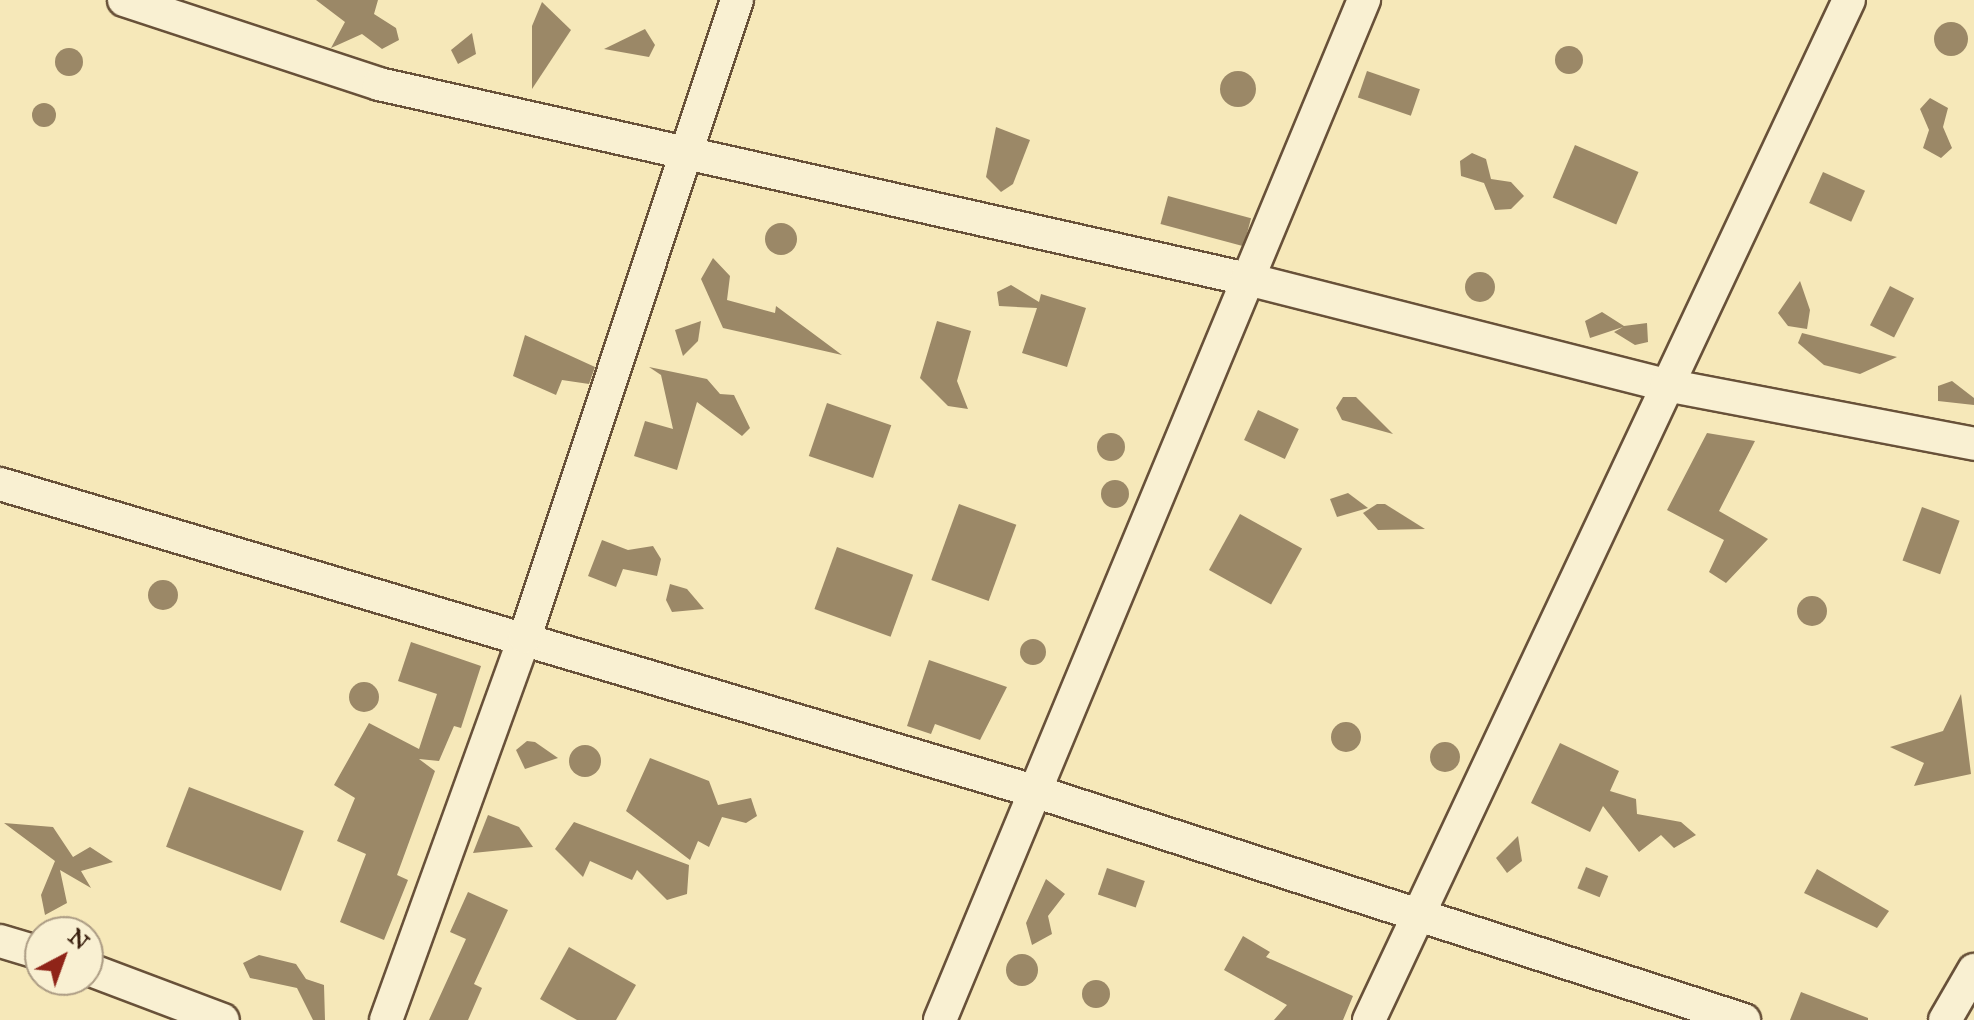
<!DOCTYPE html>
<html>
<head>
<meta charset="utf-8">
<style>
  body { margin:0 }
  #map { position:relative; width:1974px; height:1020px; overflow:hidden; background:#f6e8b9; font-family:"IM FELL Great Primer",serif }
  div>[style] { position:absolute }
  .building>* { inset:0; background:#9b8867; transform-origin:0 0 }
  .round { border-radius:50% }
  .roads { filter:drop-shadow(2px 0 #685139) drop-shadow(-2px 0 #685139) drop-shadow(0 2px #685139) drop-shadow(0 -2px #685139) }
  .minor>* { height:32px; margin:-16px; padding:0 16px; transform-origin:16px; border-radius:16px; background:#f9f0d2 }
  span { translate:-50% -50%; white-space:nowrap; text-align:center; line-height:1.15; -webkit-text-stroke:7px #f9f0d2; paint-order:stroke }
  .north { position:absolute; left:24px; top:916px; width:80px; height:80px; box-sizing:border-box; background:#f9f0d2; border:2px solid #ac9c84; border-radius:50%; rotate:41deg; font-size:22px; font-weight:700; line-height:32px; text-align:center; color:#391f0e }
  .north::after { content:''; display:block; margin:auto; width:28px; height:36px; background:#8f2418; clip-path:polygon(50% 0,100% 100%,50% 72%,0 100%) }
</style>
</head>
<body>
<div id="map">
  <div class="building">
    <i style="clip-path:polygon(316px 0,378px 0,374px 14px,396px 28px,399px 40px,382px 49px,362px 34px,331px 48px,345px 22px)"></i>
    <i style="clip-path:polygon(542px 2px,571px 30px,532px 89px,532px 26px)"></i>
    <i class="round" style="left:1934px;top:22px;width:34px;height:34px"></i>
    <i style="clip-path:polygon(645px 29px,655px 45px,649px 57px,604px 49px)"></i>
    <i style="clip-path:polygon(472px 33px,476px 54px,458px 64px,451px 50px)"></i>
    <i class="round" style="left:1555px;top:46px;width:28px;height:28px"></i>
    <i class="round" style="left:55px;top:48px;width:28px;height:28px"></i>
    <i style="left:1367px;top:71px;width:56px;height:28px;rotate:19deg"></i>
    <i class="round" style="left:1220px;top:71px;width:36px;height:36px"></i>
    <i style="clip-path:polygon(1930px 98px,1948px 108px,1943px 127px,1952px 148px,1941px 158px,1923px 148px,1929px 130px,1920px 109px)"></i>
    <i class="round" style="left:32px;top:103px;width:24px;height:24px"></i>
    <i style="clip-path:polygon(996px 127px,1030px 140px,1013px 184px,1001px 192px,986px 177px)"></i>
    <i style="left:1575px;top:145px;width:69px;height:57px;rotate:23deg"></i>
    <i style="clip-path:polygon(1472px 153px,1486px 159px,1491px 179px,1511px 182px,1524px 196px,1511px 209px,1495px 210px,1484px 183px,1461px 176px,1460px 161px)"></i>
    <i style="left:1823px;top:172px;width:46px;height:34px;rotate:24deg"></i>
    <i style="left:1168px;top:196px;width:86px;height:29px;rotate:15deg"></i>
    <i class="round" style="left:765px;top:223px;width:32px;height:32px"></i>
    <i style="clip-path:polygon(713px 258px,730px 276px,727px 300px,775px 313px,776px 306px,842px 355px,723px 328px,701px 279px)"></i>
    <i class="round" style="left:1465px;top:272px;width:30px;height:30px"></i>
    <i style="clip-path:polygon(1800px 281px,1810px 310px,1807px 329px,1788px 326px,1778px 313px)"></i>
    <i style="clip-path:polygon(1011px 285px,1039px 302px,1041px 294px,1086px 308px,1067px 367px,1022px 353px,1037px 308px,999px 306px,997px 292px)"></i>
    <i style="left:1890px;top:286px;width:27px;height:44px;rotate:27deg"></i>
    <i style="clip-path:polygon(1602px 312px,1624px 326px,1647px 323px,1648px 342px,1635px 345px,1614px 332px,1623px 327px,1590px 338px,1585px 321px)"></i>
    <i style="clip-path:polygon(701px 321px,698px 341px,683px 356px,675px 330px)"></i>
    <i style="clip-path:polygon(937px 321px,971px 331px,957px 381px,968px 409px,948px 406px,920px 378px)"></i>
    <i style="clip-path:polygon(1802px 333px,1897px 357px,1860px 374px,1824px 365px,1798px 343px)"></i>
    <i style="clip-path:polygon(525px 335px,595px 367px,589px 384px,562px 380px,556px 395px,513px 376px)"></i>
    <i style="clip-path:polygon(649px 367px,707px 379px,720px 394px,734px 395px,750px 428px,742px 436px,697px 402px,677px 470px,634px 456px,645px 421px,673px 429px,661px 375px)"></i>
    <i style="clip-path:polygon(1952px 381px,1974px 398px,1974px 405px,1938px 401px,1938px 386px)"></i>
    <i style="clip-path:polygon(1343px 397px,1356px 397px,1393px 434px,1342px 420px,1336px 408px)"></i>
    <i style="left:827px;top:403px;width:68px;height:56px;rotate:19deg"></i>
    <i style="left:1258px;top:410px;width:45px;height:33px;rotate:25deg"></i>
    <i style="clip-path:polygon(1707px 433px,1755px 441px,1719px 511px,1768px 539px,1726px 583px,1709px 572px,1724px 540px,1667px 510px)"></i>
    <i class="round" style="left:1097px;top:433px;width:28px;height:28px"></i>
    <i class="round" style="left:1101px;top:480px;width:28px;height:28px"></i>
    <i style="clip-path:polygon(1348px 493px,1368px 508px,1337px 517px,1330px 499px)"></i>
    <i style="left:959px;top:504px;width:61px;height:81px;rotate:20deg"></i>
    <i style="clip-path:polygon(1377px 504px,1385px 504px,1425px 529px,1378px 530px,1363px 513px)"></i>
    <i style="left:1922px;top:507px;width:40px;height:57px;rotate:20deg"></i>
    <i style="left:1240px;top:514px;width:71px;height:64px;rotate:29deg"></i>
    <i style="clip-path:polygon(602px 540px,628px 550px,653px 546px,661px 559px,657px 576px,623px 569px,616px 587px,588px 576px)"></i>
    <i style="left:837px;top:547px;width:81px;height:66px;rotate:20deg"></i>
    <i class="round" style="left:148px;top:580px;width:30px;height:30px"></i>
    <i style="clip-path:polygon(670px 584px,687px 589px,704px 609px,672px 612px,666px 600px)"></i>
    <i class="round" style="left:1797px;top:596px;width:30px;height:30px"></i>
    <i class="round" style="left:1020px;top:639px;width:26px;height:26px"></i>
    <i style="clip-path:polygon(411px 642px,481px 666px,461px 728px,454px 726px,439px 761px,419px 759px,435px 771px,397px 875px,408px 880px,384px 940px,340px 922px,366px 854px,337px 841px,355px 798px,334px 785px,369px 723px,419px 749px,437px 694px,398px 681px)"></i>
    <i style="clip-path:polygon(929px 660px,1007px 687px,980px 740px,935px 724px,931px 734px,907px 726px)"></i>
    <i class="round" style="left:349px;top:682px;width:30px;height:30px"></i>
    <i style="clip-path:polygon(1961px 694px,1971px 774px,1914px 786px,1924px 763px,1890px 747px,1943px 731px)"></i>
    <i class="round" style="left:1331px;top:722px;width:30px;height:30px"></i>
    <i style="clip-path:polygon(527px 741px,535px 742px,558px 758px,525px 769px,516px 750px)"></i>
    <i class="round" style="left:1430px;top:742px;width:30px;height:30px"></i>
    <i style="clip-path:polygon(1560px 743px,1619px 771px,1610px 791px,1636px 799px,1637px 814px,1681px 822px,1696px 835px,1674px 848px,1661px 835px,1639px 852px,1603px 806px,1590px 832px,1531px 803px)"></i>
    <i class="round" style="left:569px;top:745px;width:32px;height:32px"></i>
    <i style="clip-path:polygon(650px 758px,709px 781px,718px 805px,751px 798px,757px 816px,746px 823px,722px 817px,709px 847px,698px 841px,690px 860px,626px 811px)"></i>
    <i style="left:189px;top:787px;width:123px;height:64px;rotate:21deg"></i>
    <i style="clip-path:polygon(488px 815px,519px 827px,533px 847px,473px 853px)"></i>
    <i style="clip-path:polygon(574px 822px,689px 865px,687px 894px,667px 900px,637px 870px,632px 880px,590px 861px,583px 877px,555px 849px)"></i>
    <i style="clip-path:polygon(4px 823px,53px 827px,73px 857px,90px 847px,113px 862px,81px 871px,91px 888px,60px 870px,67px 903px,45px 915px,41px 895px,55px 861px)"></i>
    <i style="clip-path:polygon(1518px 836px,1522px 861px,1507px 873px,1496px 858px)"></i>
    <i style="left:1586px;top:867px;width:24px;height:23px;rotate:22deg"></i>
    <i style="left:1107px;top:868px;width:40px;height:28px;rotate:19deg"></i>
    <i style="clip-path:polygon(1817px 869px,1889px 911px,1877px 928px,1804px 893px)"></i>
    <i style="clip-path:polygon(1046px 879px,1065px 894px,1048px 916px,1052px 934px,1032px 945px,1026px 923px)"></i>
    <i style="clip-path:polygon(468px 892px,508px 910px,474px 984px,482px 988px,468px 1020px,429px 1020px,466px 939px,450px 932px)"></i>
    <i style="clip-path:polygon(1243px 936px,1270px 952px,1266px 957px,1353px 996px,1343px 1020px,1274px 1020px,1287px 1005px,1224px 970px)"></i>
    <i style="clip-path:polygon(569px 947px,636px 985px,616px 1020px,577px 1020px,540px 999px)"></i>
    <i class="round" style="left:1006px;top:954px;width:32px;height:32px"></i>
    <i style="clip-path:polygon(259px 955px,296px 964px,306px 979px,324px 985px,325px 1020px,313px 1020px,297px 988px,250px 978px,243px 963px)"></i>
    <i class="round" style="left:1082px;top:980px;width:28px;height:28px"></i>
    <i style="clip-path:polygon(1801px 992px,1868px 1018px,1868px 1020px,1790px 1020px)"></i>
  </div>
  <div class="roads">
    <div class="minor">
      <i style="left:124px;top:0;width:268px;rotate:18.2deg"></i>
      <i style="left:379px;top:84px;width:890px;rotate:12.66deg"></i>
      <i style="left:1247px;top:279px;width:432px;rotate:14.2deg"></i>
      <i style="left:1666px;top:385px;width:314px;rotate:10.8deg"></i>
      <i style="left:0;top:484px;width:1082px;rotate:16.54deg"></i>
      <i style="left:1037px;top:792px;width:743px;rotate:17.87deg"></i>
      <i style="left:0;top:941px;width:42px;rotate:16.7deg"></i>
      <i style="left:88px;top:969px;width:144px;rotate:20.7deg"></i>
      <i style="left:386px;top:1020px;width:407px;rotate:-70.1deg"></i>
      <i style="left:525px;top:637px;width:671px;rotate:-71.59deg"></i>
      <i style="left:940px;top:1020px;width:1105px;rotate:-67.43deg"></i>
      <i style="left:1369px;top:1020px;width:1127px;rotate:-64.8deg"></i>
      <i style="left:1945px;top:1020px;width:58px;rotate:-59.9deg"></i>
    </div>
  </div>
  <div class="north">N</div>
</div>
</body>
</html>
